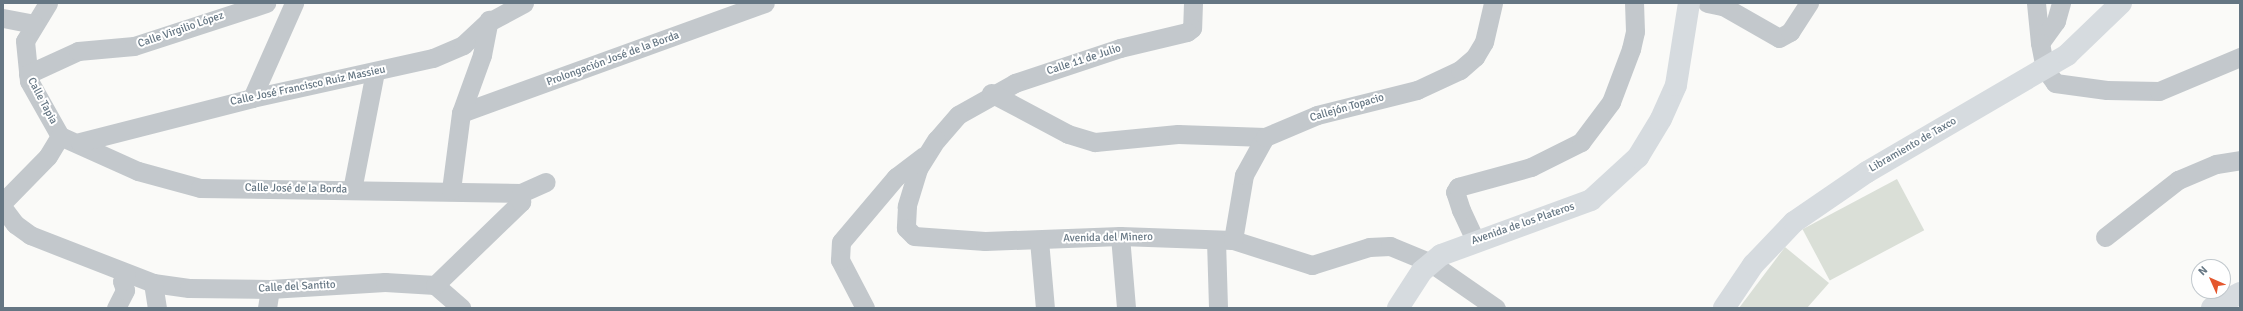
<!DOCTYPE html>
<html>
<head>
<meta charset="utf-8">
<style>
  body { margin:0 }
  #map { position:relative; width:2243px; height:311px; overflow:hidden; background:#fafaf8; font-family:Signika,sans-serif }
  div>[style] { position:absolute }
  .green>* { inset:0; background:#dadfd7; transform-origin:0 0 }
  .minor>* { height:19px; margin:-9.5px; padding:0 9.5px; transform-origin:9.5px; border-radius:9.5px; background:#c3c8cc }
  .major>* { height:22px; margin:-11px; padding:0 11px; transform-origin:11px; border-radius:11px; background:#d6dbdf }
  span { translate:-50% -50%; white-space:nowrap; text-align:center; line-height:1.15; -webkit-text-stroke:4px #fff; paint-order:stroke }
  .street-label { font-size:11px; color:#657683 }
  .frame { position:absolute; inset:0; border:4px solid #657683; pointer-events:none }
  .north { position:absolute; left:2191px; top:259px; width:40px; height:40px; box-sizing:border-box; background:#fff; border:1px solid #c1c8cd; border-radius:50%; rotate:315deg; font-size:11px; font-weight:700; line-height:16px; text-align:center; color:#657683 }
  .north::after { content:''; display:block; margin:auto; width:14px; height:18px; background:#e4572e; clip-path:polygon(50% 0,100% 100%,50% 72%,0 100%) }
</style>
</head>
<body>
<div id="map">
  <div class="green">
    <i style="left:1897px;top:179px;width:58px;height:107px;rotate:62deg"></i>
    <i style="clip-path:polygon(1785px 247px,1829px 283px,1807px 308px,1739px 308px)"></i>
  </div>
  <div class="minor">
    <i style="left:48px;top:3px;width:44px;rotate:121.2deg"></i>
    <i style="left:25px;top:41px;width:40px;rotate:84.3deg"></i>
    <i style="left:29px;top:81px;width:63px;rotate:60.6deg"></i>
    <i style="left:60px;top:136px;width:85px;rotate:24.2deg"></i>
    <i style="left:138px;top:171px;width:64px;rotate:15.3deg"></i>
    <i style="left:200px;top:188px;width:321px;rotate:0.9deg"></i>
    <i style="left:1193px;top:3px;width:25px;rotate:92deg"></i>
    <i style="left:1192px;top:28px;width:6px;rotate:141deg"></i>
    <i style="left:1187px;top:32px;width:69px;rotate:166.6deg"></i>
    <i style="left:1120px;top:48px;width:111px;rotate:161.6deg"></i>
    <i style="left:1015px;top:83px;width:65px;rotate:150.7deg"></i>
    <i style="left:958px;top:115px;width:33px;rotate:131deg"></i>
    <i style="left:936px;top:140px;width:34px;rotate:122deg"></i>
    <i style="left:918px;top:169px;width:39px;rotate:107deg"></i>
    <i style="left:907px;top:206px;width:22px;rotate:93deg"></i>
    <i style="left:906px;top:228px;width:11px;rotate:45deg"></i>
    <i style="left:914px;top:236px;width:71px;rotate:4deg"></i>
    <i style="left:985px;top:241px;width:135px;rotate:-2.1deg"></i>
    <i style="left:1120px;top:236px;width:113px;rotate:2deg"></i>
    <i style="left:1233px;top:240px;width:83px;rotate:17.6deg"></i>
    <i style="left:1312px;top:265px;width:60px;rotate:-17.5deg"></i>
    <i style="left:1369px;top:247px;width:21px;rotate:-3deg"></i>
    <i style="left:1390px;top:246px;width:44px;rotate:22.5deg"></i>
    <i style="left:1431px;top:263px;width:79px;rotate:34.7deg"></i>
    <i style="left:1707px;top:3px;width:16px;rotate:11deg"></i>
    <i style="left:1723px;top:6px;width:64px;rotate:29.7deg"></i>
    <i style="left:1779px;top:38px;width:13px;rotate:-29deg"></i>
    <i style="left:1790px;top:32px;width:35px;rotate:-57deg"></i>
    <i style="left:2036px;top:3px;width:40px;rotate:84.3deg"></i>
    <i style="left:2061px;top:3px;width:19px;rotate:106deg"></i>
    <i style="left:2056px;top:21px;width:27px;rotate:126deg"></i>
    <i style="left:2040px;top:43px;width:26px;rotate:79deg"></i>
    <i style="left:2045px;top:69px;width:17px;rotate:54deg"></i>
    <i style="left:2055px;top:83px;width:52px;rotate:7.7deg"></i>
    <i style="left:2107px;top:90px;width:52px;rotate:1.1deg"></i>
    <i style="left:2159px;top:91px;width:88px;rotate:-22.8deg"></i>
    <i style="left:3px;top:18px;width:31px;rotate:11deg"></i>
    <i style="left:28px;top:74px;width:55px;rotate:-24.7deg"></i>
    <i style="left:78px;top:51px;width:56px;rotate:-5.1deg"></i>
    <i style="left:134px;top:46px;width:139px;rotate:-18deg"></i>
    <i style="left:991px;top:93px;width:87px;rotate:28deg"></i>
    <i style="left:1068px;top:134px;width:28px;rotate:17deg"></i>
    <i style="left:1095px;top:142px;width:83px;rotate:-5.5deg"></i>
    <i style="left:1178px;top:134px;width:87px;rotate:2deg"></i>
    <i style="left:252px;top:98px;width:104px;rotate:-66.1deg"></i>
    <i style="left:461px;top:113px;width:323px;rotate:-19.9deg"></i>
    <i style="left:80px;top:142px;width:178px;rotate:-14.3deg"></i>
    <i style="left:252px;top:98px;width:185px;rotate:-12.5deg"></i>
    <i style="left:433px;top:58px;width:33px;rotate:-23deg"></i>
    <i style="left:463px;top:45px;width:33px;rotate:-43deg"></i>
    <i style="left:487px;top:23px;width:42px;rotate:-28.4deg"></i>
    <i style="left:352px;top:190px;width:120px;rotate:-79deg"></i>
    <i style="left:451px;top:190px;width:78px;rotate:-82.6deg"></i>
    <i style="left:461px;top:113px;width:62px;rotate:-70.1deg"></i>
    <i style="left:482px;top:55px;width:36px;rotate:-79deg"></i>
    <i style="left:521px;top:193px;width:27px;rotate:-24deg"></i>
    <i style="left:3px;top:202px;width:64px;rotate:-45.6deg"></i>
    <i style="left:48px;top:156px;width:23px;rotate:-59deg"></i>
    <i style="left:3px;top:208px;width:20px;rotate:53deg"></i>
    <i style="left:15px;top:224px;width:19px;rotate:36deg"></i>
    <i style="left:30px;top:235px;width:132px;rotate:21.3deg"></i>
    <i style="left:153px;top:283px;width:36px;rotate:8deg"></i>
    <i style="left:189px;top:288px;width:81px;rotate:0.7deg"></i>
    <i style="left:270px;top:289px;width:115px;rotate:-3.5deg"></i>
    <i style="left:385px;top:282px;width:50px;rotate:3.4deg"></i>
    <i style="left:435px;top:285px;width:35px;rotate:41deg"></i>
    <i style="left:1120px;top:236px;width:72px;rotate:85.2deg"></i>
    <i style="left:2105px;top:237px;width:93px;rotate:-38deg"></i>
    <i style="left:2178px;top:180px;width:41px;rotate:-22.8deg"></i>
    <i style="left:2216px;top:164px;width:24px;rotate:-9deg"></i>
    <i style="left:1039px;top:240px;width:68px;rotate:85deg"></i>
    <i style="left:1216px;top:240px;width:68px;rotate:88.3deg"></i>
    <i style="left:1233px;top:240px;width:66px;rotate:-80.4deg"></i>
    <i style="left:1244px;top:175px;width:43px;rotate:-61.1deg"></i>
    <i style="left:1265px;top:137px;width:56px;rotate:-22.9deg"></i>
    <i style="left:1317px;top:115px;width:103px;rotate:-14deg"></i>
    <i style="left:1417px;top:90px;width:47px;rotate:-24.9deg"></i>
    <i style="left:1460px;top:70px;width:20px;rotate:-41deg"></i>
    <i style="left:1475px;top:57px;width:17px;rotate:-59deg"></i>
    <i style="left:1484px;top:42px;width:40px;rotate:-77deg"></i>
    <i style="left:1475px;top:240px;width:33px;rotate:-115deg"></i>
    <i style="left:1461px;top:210px;width:19px;rotate:-108deg"></i>
    <i style="left:1455px;top:192px;width:6px;rotate:-59deg"></i>
    <i style="left:1458px;top:187px;width:76px;rotate:-15.3deg"></i>
    <i style="left:1531px;top:167px;width:56px;rotate:-26.6deg"></i>
    <i style="left:1581px;top:142px;width:50px;rotate:-53.1deg"></i>
    <i style="left:1611px;top:102px;width:57px;rotate:-69.3deg"></i>
    <i style="left:1631px;top:49px;width:18px;rotate:-77deg"></i>
    <i style="left:1635px;top:31px;width:28px;rotate:-92deg"></i>
    <i style="left:153px;top:283px;width:25px;rotate:81deg"></i>
    <i style="left:435px;top:285px;width:120px;rotate:-44deg"></i>
    <i style="left:521px;top:202px;width:9px;rotate:-90deg"></i>
    <i style="left:116px;top:308px;width:20px;rotate:-63deg"></i>
    <i style="left:125px;top:290px;width:9px;rotate:-108deg"></i>
    <i style="left:122px;top:281px;width:8px;rotate:-60deg"></i>
    <i style="left:267px;top:308px;width:19px;rotate:-81deg"></i>
    <i style="left:865px;top:308px;width:54px;rotate:-117.5deg"></i>
    <i style="left:840px;top:260px;width:18px;rotate:-87deg"></i>
    <i style="left:841px;top:242px;width:85px;rotate:-49.8deg"></i>
    <i style="left:896px;top:177px;width:35px;rotate:-37deg"></i>
  </div>
  <div class="major">
    <i style="left:1398px;top:308px;width:44px;rotate:-57deg"></i>
    <i style="left:1422px;top:271px;width:25px;rotate:-40deg"></i>
    <i style="left:1441px;top:255px;width:160px;rotate:-20.1deg"></i>
    <i style="left:1591px;top:200px;width:64px;rotate:-42.5deg"></i>
    <i style="left:1638px;top:157px;width:44px;rotate:-58.8deg"></i>
    <i style="left:1661px;top:119px;width:37px;rotate:-66deg"></i>
    <i style="left:1676px;top:85px;width:83px;rotate:-81deg"></i>
    <i style="left:1724px;top:308px;width:52px;rotate:-56deg"></i>
    <i style="left:1753px;top:265px;width:59px;rotate:-46.4deg"></i>
    <i style="left:1794px;top:222px;width:88px;rotate:-34.4deg"></i>
    <i style="left:1867px;top:172px;width:232px;rotate:-30.3deg"></i>
    <i style="left:2067px;top:55px;width:75px;rotate:-43.9deg"></i>
    <i style="left:2212px;top:308px;width:32px;rotate:-28deg"></i>
  </div>
  <div class="street-label">
    <span style="left:181px;top:30px;rotate:-19deg">Calle Virgilio López</span>
    <span style="left:613px;top:59px;rotate:-20deg">Prolongación José de la Borda</span>
    <span style="left:1084px;top:60px;rotate:-18deg">Calle 11 de Julio</span>
    <span style="left:308px;top:86px;rotate:-12deg">Calle José Francisco Ruiz Massieu</span>
    <span style="left:42px;top:101px;rotate:62deg">Calle Tapia</span>
    <span style="left:1347px;top:108px;rotate:-16deg">Callejón Topacio</span>
    <span style="left:1913px;top:145px;rotate:-30deg">Libramiento de Taxco</span>
    <span style="left:296px;top:189px;rotate:1deg">Calle José de la Borda</span>
    <span style="left:1523px;top:224px;rotate:-19deg">Avenida de los Plateros</span>
    <span style="left:1108px;top:238px;rotate:-1deg">Avenida del Minero</span>
    <span style="left:297px;top:287px;rotate:-3deg">Calle del Santito</span>
  </div>
  <div class="frame"></div>
  <div class="north">N</div>
</div>
</body>
</html>
